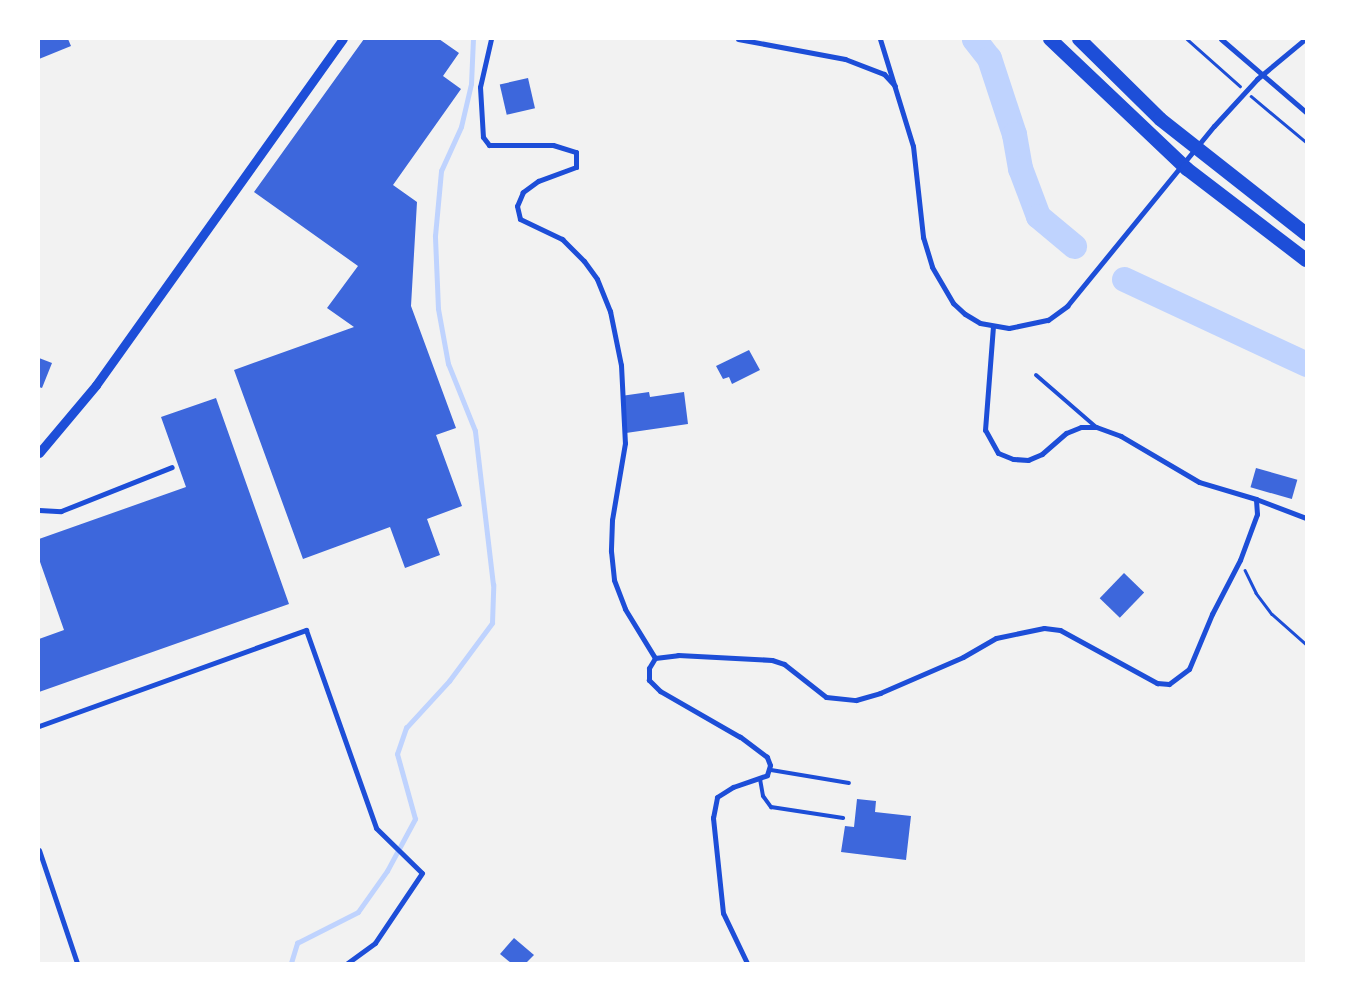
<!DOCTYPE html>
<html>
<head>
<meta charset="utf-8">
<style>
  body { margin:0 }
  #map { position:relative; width:1345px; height:1002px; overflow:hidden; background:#f2f2f2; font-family:Overpass,sans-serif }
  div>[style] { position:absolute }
  .stream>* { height:4.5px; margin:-2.25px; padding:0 2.25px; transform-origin:2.25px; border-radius:2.25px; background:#bfd3fe }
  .river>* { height:25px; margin:-12.5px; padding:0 12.5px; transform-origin:12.5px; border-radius:12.5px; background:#bfd3fe }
  .building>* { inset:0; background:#3d67dc; transform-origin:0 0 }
  .path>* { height:2.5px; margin:-1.25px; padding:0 1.25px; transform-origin:1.25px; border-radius:1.25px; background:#1d4ed8 }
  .service>* { height:4px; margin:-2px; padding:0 2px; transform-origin:2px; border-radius:2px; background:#1d4ed8 }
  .minor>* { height:5px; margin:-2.5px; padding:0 2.5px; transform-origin:2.5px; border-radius:2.5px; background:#1d4ed8 }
  .tertiary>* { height:9px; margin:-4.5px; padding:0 4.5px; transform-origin:4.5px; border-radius:4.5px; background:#1d4ed8 }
  .motorway>* { height:14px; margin:-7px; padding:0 7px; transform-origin:7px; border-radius:7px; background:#1d4ed8 }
  span { translate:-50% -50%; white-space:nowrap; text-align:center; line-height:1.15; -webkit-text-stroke:4px #fff; paint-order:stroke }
  .frame { position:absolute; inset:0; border:40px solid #fff; pointer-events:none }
</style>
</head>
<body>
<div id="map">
  <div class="stream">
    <i style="left:291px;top:963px;width:21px;rotate:-73deg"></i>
    <i style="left:297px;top:943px;width:68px;rotate:-26.9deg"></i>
    <i style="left:358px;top:912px;width:50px;rotate:-54.7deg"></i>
    <i style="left:387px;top:871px;width:59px;rotate:-61.7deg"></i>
    <i style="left:415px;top:819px;width:67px;rotate:-105.5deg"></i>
    <i style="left:397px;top:754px;width:28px;rotate:-71deg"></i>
    <i style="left:406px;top:728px;width:64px;rotate:-47.5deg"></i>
    <i style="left:449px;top:681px;width:72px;rotate:-53.4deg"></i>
    <i style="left:492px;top:623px;width:38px;rotate:-88deg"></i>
    <i style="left:493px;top:585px;width:155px;rotate:-96.7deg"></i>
    <i style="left:475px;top:431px;width:72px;rotate:-111.9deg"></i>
    <i style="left:448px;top:364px;width:56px;rotate:-100.3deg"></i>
    <i style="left:438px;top:309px;width:73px;rotate:-92.4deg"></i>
    <i style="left:435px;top:236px;width:65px;rotate:-84.7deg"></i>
    <i style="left:441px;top:171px;width:48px;rotate:-65.6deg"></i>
    <i style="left:461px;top:127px;width:44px;rotate:-76.9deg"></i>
    <i style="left:471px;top:84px;width:45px;rotate:-87.5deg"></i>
  </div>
  <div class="river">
    <i style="left:974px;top:39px;width:24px;rotate:52deg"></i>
    <i style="left:989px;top:58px;width:80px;rotate:71.8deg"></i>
    <i style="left:1014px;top:134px;width:35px;rotate:80deg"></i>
    <i style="left:1020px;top:168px;width:51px;rotate:69.4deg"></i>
    <i style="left:1038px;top:216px;width:47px;rotate:39.8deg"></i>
    <i style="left:1124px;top:279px;width:201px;rotate:25deg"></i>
  </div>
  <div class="building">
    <i style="clip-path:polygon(39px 39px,68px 39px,71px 46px,39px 59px)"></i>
    <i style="clip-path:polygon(364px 39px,439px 39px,459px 53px,443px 76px,461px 89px,393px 185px,417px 202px,411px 306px,456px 428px,436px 435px,462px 506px,427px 519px,440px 555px,405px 568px,390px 527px,303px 559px,234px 370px,354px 327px,327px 308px,358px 266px,254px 192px)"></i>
    <i style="left:528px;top:78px;width:31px;height:29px;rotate:77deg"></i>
    <i style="clip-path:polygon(749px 350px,760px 370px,732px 384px,729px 377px,723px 379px,716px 366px)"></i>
    <i style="clip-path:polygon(39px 358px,52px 363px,42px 388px,39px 387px)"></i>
    <i style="clip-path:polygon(649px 392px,650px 397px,684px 392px,688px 424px,626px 433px,621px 396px)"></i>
    <i style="clip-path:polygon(216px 398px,289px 604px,39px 692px,39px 639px,64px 630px,39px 559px,39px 539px,186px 487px,161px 417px)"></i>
    <i style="left:1256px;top:468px;width:43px;height:20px;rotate:16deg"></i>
    <i style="left:1124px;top:573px;width:28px;height:35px;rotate:44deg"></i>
    <i style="clip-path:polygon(857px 799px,876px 801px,875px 812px,911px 816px,906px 860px,841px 852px,845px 826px,854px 827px)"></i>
    <i style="clip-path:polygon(514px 938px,534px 955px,526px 963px,511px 963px,500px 954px)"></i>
  </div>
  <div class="path">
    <i style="left:1187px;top:39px;width:71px;rotate:41.6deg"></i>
    <i style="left:1251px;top:96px;width:72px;rotate:39.9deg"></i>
    <i style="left:1245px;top:570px;width:25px;rotate:64deg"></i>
    <i style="left:1256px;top:593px;width:26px;rotate:53deg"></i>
    <i style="left:1272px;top:614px;width:45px;rotate:41.4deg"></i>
  </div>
  <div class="service">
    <i style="left:1036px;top:375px;width:79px;rotate:40.9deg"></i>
    <i style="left:771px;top:770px;width:79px;rotate:9.5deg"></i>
    <i style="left:760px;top:779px;width:17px;rotate:80deg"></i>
    <i style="left:763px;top:796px;width:14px;rotate:54deg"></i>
    <i style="left:771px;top:807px;width:73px;rotate:8.7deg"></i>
  </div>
  <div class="minor">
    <i style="left:491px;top:39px;width:49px;rotate:102.9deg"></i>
    <i style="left:480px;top:87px;width:50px;rotate:86.6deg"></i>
    <i style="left:483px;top:137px;width:10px;rotate:53deg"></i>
    <i style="left:489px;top:145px;width:64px"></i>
    <i style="left:553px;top:145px;width:24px;rotate:17deg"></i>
    <i style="left:576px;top:152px;width:15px;rotate:90deg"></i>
    <i style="left:576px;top:167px;width:40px;rotate:159.8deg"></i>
    <i style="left:538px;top:181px;width:19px;rotate:144deg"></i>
    <i style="left:523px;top:192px;width:15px;rotate:113deg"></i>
    <i style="left:517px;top:206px;width:13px;rotate:77deg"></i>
    <i style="left:520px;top:219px;width:47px;rotate:25.5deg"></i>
    <i style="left:562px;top:239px;width:31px;rotate:45deg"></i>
    <i style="left:584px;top:261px;width:22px;rotate:54deg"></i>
    <i style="left:597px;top:279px;width:35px;rotate:68deg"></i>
    <i style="left:610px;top:311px;width:55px;rotate:78.5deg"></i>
    <i style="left:621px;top:365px;width:78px;rotate:87.1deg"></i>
    <i style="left:625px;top:443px;width:78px;rotate:99.6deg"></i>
    <i style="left:612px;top:520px;width:31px;rotate:92deg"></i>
    <i style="left:611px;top:551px;width:29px;rotate:84deg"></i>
    <i style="left:614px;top:580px;width:31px;rotate:69deg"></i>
    <i style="left:625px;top:609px;width:57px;rotate:58.5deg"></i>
    <i style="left:738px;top:39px;width:109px;rotate:10.6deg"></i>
    <i style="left:845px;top:59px;width:42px;rotate:21deg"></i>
    <i style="left:884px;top:74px;width:16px;rotate:47deg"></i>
    <i style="left:880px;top:39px;width:112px;rotate:72.9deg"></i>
    <i style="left:913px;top:146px;width:92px;rotate:83.7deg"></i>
    <i style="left:923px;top:237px;width:31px;rotate:73deg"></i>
    <i style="left:932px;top:267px;width:42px;rotate:59.7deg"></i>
    <i style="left:953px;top:303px;width:16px;rotate:43deg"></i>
    <i style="left:965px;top:314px;width:17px;rotate:31deg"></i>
    <i style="left:980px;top:323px;width:29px;rotate:10deg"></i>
    <i style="left:1009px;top:328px;width:40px;rotate:-12deg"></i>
    <i style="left:1048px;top:320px;width:24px;rotate:-36deg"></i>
    <i style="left:1067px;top:306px;width:232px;rotate:-50.8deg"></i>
    <i style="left:1214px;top:126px;width:64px;rotate:-47.5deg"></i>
    <i style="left:1257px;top:79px;width:62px;rotate:-39.8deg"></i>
    <i style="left:1221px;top:39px;width:112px;rotate:40.7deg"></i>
    <i style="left:1256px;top:499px;width:53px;rotate:20.8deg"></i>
    <i style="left:39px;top:510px;width:22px;rotate:3deg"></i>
    <i style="left:61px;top:511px;width:119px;rotate:-21.6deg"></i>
    <i style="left:39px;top:726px;width:284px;rotate:-19.8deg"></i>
    <i style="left:306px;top:630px;width:210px;rotate:70.5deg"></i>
    <i style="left:376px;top:828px;width:64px;rotate:44.4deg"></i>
    <i style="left:422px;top:873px;width:84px;rotate:123.9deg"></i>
    <i style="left:375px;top:943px;width:34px;rotate:144deg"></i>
    <i style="left:39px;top:850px;width:119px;rotate:71.4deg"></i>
    <i style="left:747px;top:963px;width:55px;rotate:-115.6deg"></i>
    <i style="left:723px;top:913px;width:96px;rotate:-96deg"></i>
    <i style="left:713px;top:818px;width:21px;rotate:-79deg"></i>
    <i style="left:717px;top:797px;width:19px;rotate:-32deg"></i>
    <i style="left:733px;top:787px;width:36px;rotate:-19deg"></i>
    <i style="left:767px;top:775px;width:10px;rotate:-73deg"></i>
    <i style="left:770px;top:765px;width:9px;rotate:-111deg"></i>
    <i style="left:767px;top:757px;width:34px;rotate:-143deg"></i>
    <i style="left:740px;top:737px;width:92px;rotate:-150.1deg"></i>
    <i style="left:660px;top:691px;width:16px;rotate:-135deg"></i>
    <i style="left:649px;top:680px;width:12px;rotate:-90deg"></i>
    <i style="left:649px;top:668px;width:12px;rotate:-59deg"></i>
    <i style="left:655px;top:658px;width:23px;rotate:-7deg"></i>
    <i style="left:678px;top:655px;width:94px;rotate:3deg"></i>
    <i style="left:772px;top:660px;width:13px;rotate:18deg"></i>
    <i style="left:784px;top:664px;width:53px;rotate:38.2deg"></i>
    <i style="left:826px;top:697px;width:30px;rotate:6deg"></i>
    <i style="left:856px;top:700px;width:25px;rotate:-16deg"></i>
    <i style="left:880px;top:693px;width:90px;rotate:-23.4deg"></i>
    <i style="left:963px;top:657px;width:38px;rotate:-30deg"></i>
    <i style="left:996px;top:638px;width:49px;rotate:-11.8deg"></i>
    <i style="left:1044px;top:628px;width:16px;rotate:7deg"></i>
    <i style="left:1060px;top:630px;width:111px;rotate:28.7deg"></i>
    <i style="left:1157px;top:683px;width:12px;rotate:5deg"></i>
    <i style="left:1169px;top:684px;width:25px;rotate:-37deg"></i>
    <i style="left:1189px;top:669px;width:60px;rotate:-67.3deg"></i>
    <i style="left:1212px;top:614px;width:61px;rotate:-62.6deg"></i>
    <i style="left:1240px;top:560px;width:49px;rotate:-69.7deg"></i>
    <i style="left:1257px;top:514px;width:15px;rotate:-94deg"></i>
    <i style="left:1256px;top:499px;width:59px;rotate:-163.4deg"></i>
    <i style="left:1199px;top:482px;width:91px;rotate:-149.5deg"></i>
    <i style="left:1121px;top:436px;width:27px;rotate:-160deg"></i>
    <i style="left:1096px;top:427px;width:15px;rotate:180deg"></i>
    <i style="left:1081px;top:427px;width:16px;rotate:158deg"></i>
    <i style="left:1066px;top:433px;width:32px;rotate:139deg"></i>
    <i style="left:1042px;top:454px;width:15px;rotate:157deg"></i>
    <i style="left:1028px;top:460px;width:15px;rotate:-176deg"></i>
    <i style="left:1013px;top:459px;width:16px;rotate:-158deg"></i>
    <i style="left:998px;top:453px;width:26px;rotate:-119deg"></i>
    <i style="left:985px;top:430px;width:103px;rotate:-85.6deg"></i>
  </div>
  <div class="tertiary">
    <i style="left:39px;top:453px;width:89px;rotate:-50deg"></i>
    <i style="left:96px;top:385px;width:425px;rotate:-54.5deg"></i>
  </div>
  <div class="motorway">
    <i style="left:1050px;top:39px;width:189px;rotate:43.5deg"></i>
    <i style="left:1187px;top:169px;width:150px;rotate:37.4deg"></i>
    <i style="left:1079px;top:39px;width:114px;rotate:44.6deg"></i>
    <i style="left:1160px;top:119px;width:186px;rotate:38.2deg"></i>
  </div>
  <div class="frame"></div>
</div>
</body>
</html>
